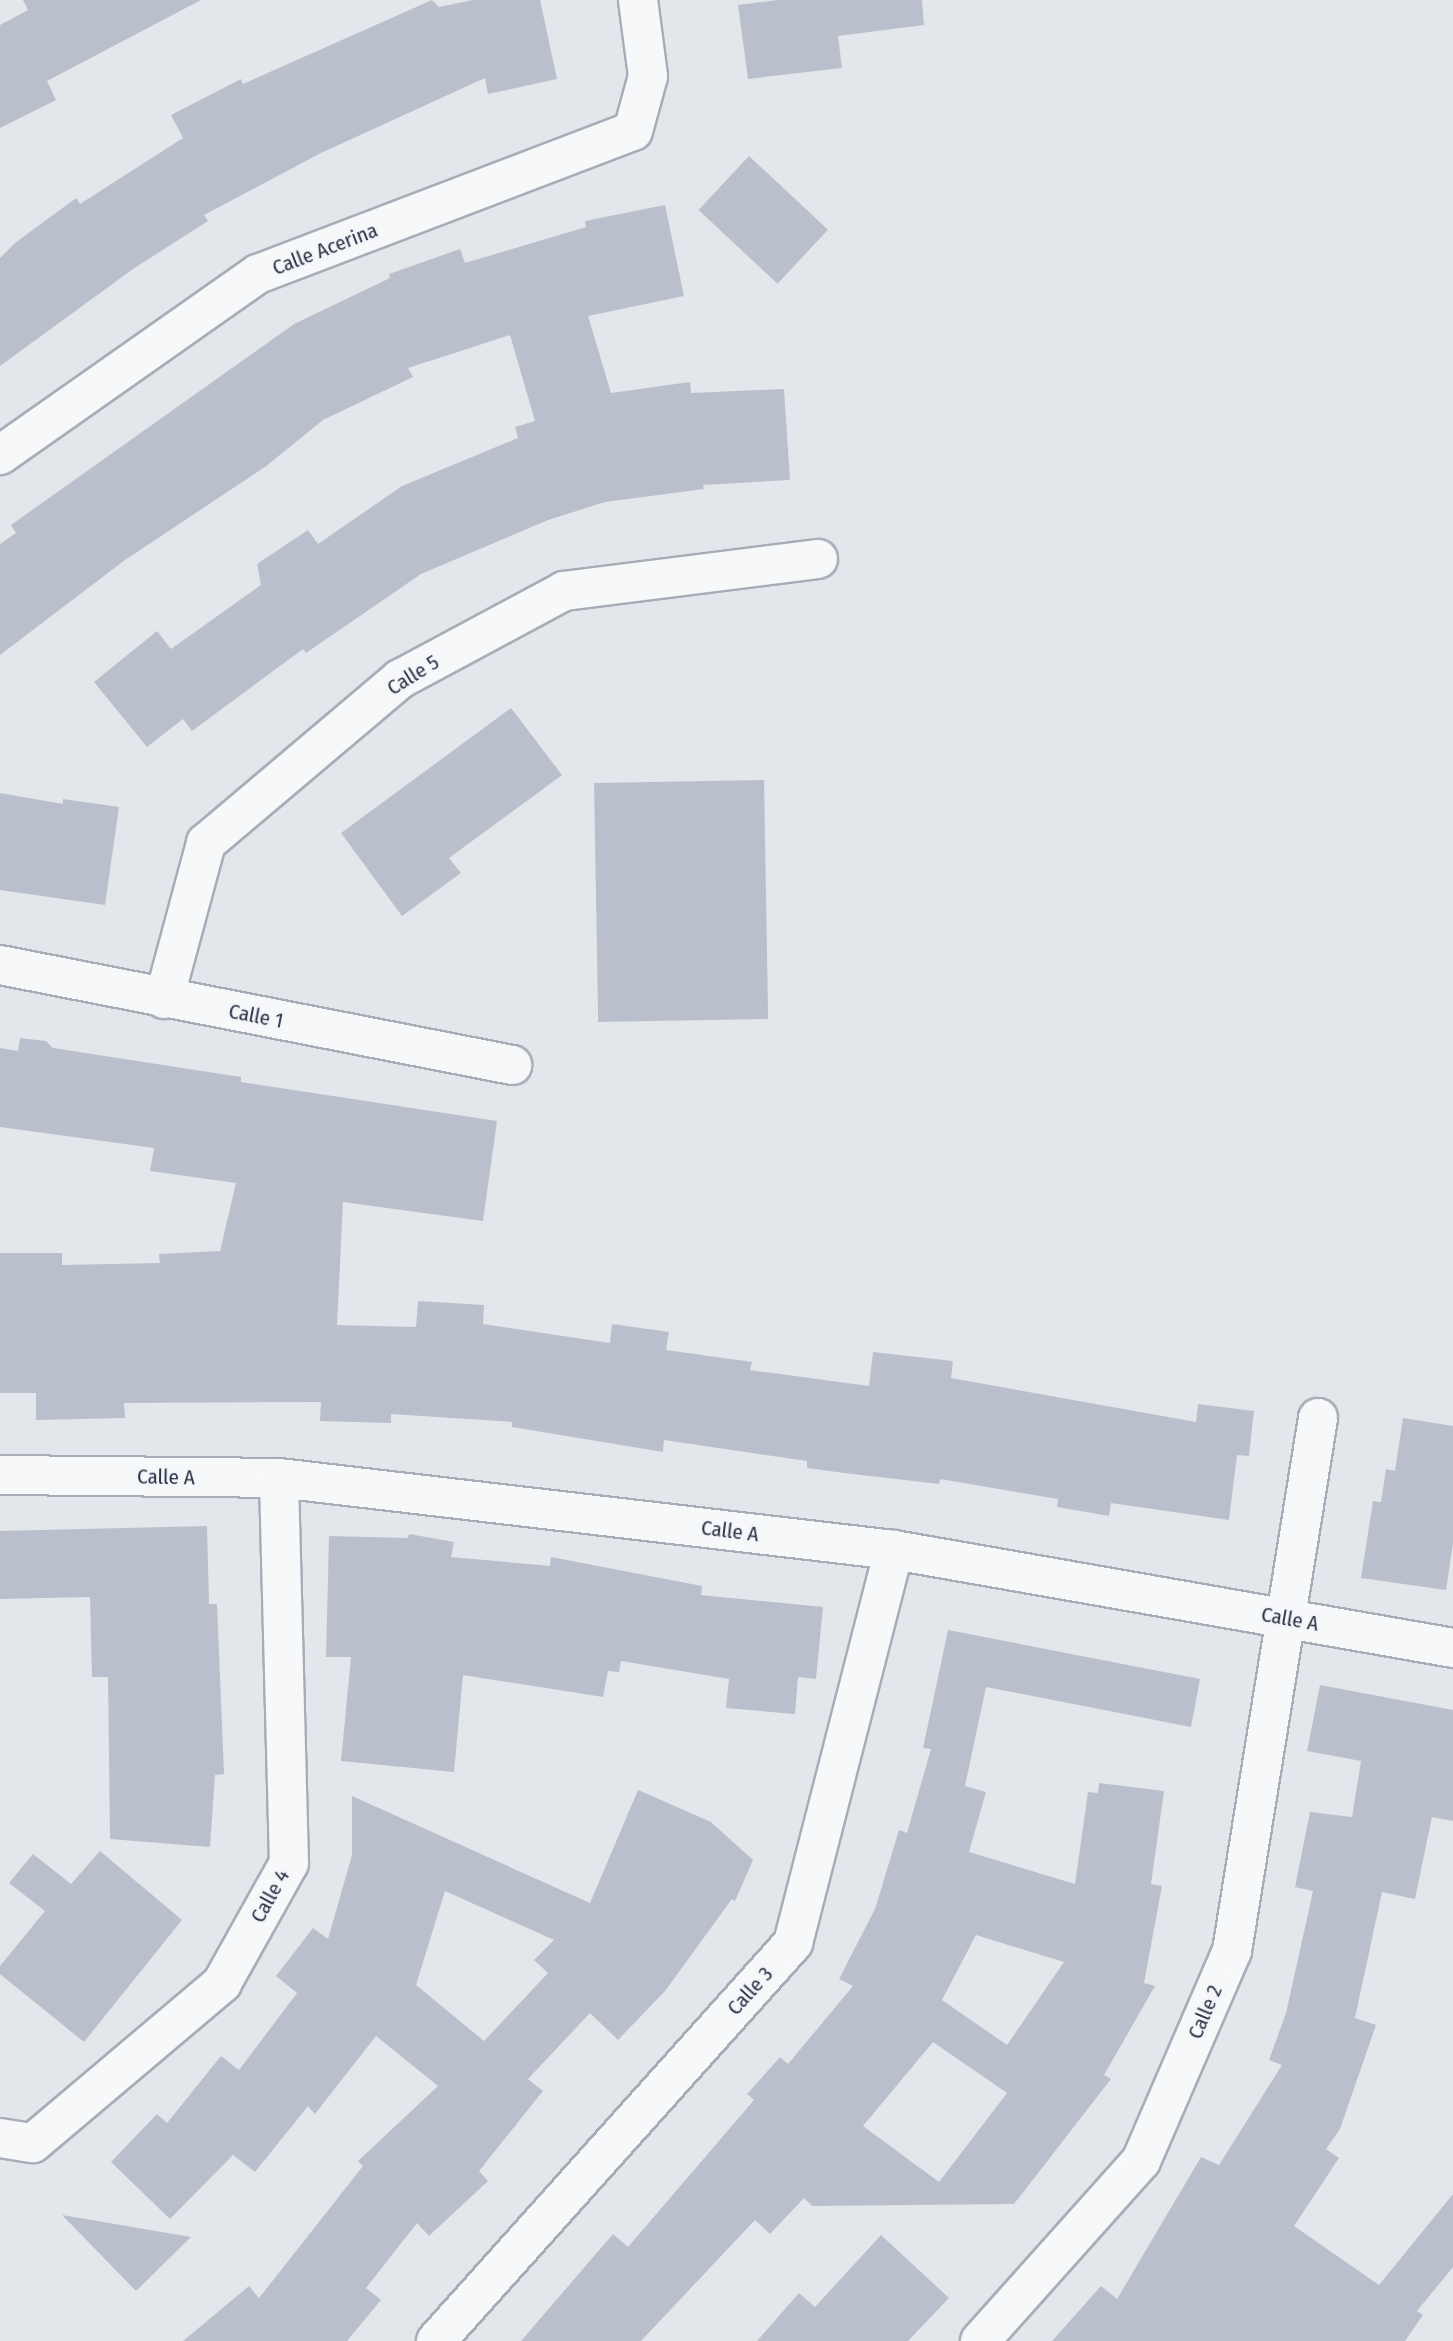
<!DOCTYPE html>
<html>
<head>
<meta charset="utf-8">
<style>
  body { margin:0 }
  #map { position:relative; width:1453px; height:2341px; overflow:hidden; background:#e3e7ec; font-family:"Fira Sans Condensed",sans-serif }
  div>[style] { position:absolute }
  .building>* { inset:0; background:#bac0cb; transform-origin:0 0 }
  .roads { filter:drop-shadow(2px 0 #a7adb7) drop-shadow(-2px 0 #a7adb7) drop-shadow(0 2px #a7adb7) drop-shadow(0 -2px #a7adb7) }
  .minor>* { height:38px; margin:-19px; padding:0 19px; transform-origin:19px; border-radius:19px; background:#f7f8fa }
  span { translate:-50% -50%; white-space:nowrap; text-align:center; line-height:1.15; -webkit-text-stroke:6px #f4f6f9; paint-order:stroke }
  .street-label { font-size:21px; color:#293346 }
</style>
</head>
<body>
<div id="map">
  <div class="building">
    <i style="clip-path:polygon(23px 0,201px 0,47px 81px,56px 100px,0 128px,0 25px,28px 10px)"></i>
    <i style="clip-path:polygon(432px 0,439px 7px,473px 0,540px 0,557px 79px,488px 94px,485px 78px,321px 153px,204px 215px,208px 221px,133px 269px,0 366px,0 258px,15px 243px,76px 198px,80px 204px,183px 138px,171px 115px,241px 79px,243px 84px)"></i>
    <i style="clip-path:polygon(778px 0,922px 0,924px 25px,838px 36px,842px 68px,748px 79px,738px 5px)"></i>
    <i style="left:749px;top:156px;width:108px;height:74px;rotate:43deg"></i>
    <i style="clip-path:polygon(665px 205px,684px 296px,588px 316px,611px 393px,690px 382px,691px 393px,784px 389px,790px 480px,703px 485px,704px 489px,605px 502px,548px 520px,421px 574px,306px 653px,303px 649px,192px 731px,183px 719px,147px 747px,94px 682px,157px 631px,171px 649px,261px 585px,257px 564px,308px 530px,318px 544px,402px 486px,518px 438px,515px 427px,535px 421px,510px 335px,408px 368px,413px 377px,323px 420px,265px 467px,125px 560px,0 655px,0 544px,16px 533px,11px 525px,294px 324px,390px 278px,389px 274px,460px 249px,465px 263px,586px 227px,585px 221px)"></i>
    <i style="clip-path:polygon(511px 708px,562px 775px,449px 858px,461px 873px,402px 916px,341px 833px)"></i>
    <i style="left:764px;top:780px;width:239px;height:170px;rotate:89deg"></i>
    <i style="clip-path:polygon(0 793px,63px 804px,63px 799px,119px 807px,105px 905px,0 890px)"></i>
    <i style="clip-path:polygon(20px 1038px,46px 1041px,53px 1048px,241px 1077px,241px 1082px,497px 1121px,483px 1221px,343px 1202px,337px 1325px,416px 1327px,418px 1301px,484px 1305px,483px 1324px,610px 1343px,612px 1324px,669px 1332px,666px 1350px,752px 1362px,750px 1370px,869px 1386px,873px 1352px,953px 1361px,951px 1378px,1196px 1422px,1198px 1404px,1254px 1411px,1249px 1456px,1237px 1455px,1229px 1520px,1111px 1503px,1109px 1516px,1057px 1507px,1058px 1499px,940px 1479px,939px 1484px,844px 1473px,807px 1468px,807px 1461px,664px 1440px,663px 1452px,512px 1427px,512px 1422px,391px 1414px,391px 1423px,320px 1421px,321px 1402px,124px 1403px,125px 1418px,36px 1420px,36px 1393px,0 1393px,0 1253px,62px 1253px,62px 1265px,160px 1263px,159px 1254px,220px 1251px,236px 1183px,150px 1171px,154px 1148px,0 1127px,0 1048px,18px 1051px)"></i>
    <i style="clip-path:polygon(1403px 1418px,1453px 1426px,1453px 1543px,1446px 1590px,1361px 1578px,1373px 1501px,1381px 1502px,1386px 1469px,1395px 1471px)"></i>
    <i style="clip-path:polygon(207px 1526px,209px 1604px,217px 1604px,224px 1774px,215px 1775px,210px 1847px,110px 1839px,108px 1677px,92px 1677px,90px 1597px,0 1599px,0 1531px)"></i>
    <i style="clip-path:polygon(409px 1534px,454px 1542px,451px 1557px,550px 1566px,551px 1557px,702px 1586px,701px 1595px,823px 1607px,816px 1679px,798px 1677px,795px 1714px,726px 1708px,729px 1679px,621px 1661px,619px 1672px,608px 1671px,603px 1697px,463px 1675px,454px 1772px,341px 1761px,351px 1657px,326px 1657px,329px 1536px,408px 1538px)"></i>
    <i style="clip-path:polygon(evenodd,948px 1630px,1200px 1679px,1191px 1727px,986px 1687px,965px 1786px,986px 1792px,969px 1852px,1075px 1884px,1088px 1792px,1098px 1793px,1099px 1783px,1164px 1791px,1151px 1884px,1162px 1886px,1144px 1983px,1155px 1986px,1104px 2075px,1111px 2079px,1014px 2204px,812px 2206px,804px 2198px,770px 2234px,755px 2220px,641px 2341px,521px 2341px,613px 2234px,628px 2247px,754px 2100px,747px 2094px,780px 2057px,788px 2064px,853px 1986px,839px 1979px,875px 1909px,899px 1830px,907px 1833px,931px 1749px,923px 1748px,948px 1630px,976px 1935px,1064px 1962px,1007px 2045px,942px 2000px,976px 1935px,948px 1630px,933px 2042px,1007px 2093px,939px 2182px,863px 2126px,933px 2042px)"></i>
    <i style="clip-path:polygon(1320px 1685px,1453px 1710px,1453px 1821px,1432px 1817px,1415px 1899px,1382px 1892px,1355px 2018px,1376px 2025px,1340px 2129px,1326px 2149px,1339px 2158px,1294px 2226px,1379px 2285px,1453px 2194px,1453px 2267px,1417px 2311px,1423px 2315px,1405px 2341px,1052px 2341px,1101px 2286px,1117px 2299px,1201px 2157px,1219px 2165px,1282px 2065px,1269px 2060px,1286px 2013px,1313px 1891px,1295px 1887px,1310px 1812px,1352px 1817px,1361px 1761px,1307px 1751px)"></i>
    <i style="clip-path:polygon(evenodd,638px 1790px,711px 1822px,753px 1860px,735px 1901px,732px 1899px,665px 1991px,618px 2040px,590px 2013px,528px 2079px,543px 2091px,479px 2171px,488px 2181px,429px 2236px,417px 2223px,366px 2288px,381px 2300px,347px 2341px,183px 2341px,249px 2286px,259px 2298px,363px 2166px,358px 2161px,438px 2086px,376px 2036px,315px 2114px,308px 2106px,255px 2172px,233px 2155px,170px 2219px,111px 2162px,157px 2114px,167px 2123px,221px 2056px,239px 2070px,297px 1993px,276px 1976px,313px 1928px,328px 1939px,352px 1855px,352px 1796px,590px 1903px,638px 1790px,445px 1891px,554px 1940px,534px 1960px,548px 1973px,484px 2041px,416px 1985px,445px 1891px)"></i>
    <i style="clip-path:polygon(100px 1851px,182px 1920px,84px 2042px,0 1974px,0 1966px,45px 1911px,9px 1883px,33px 1854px,71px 1884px)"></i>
    <i style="clip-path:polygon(62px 2215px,191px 2237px,136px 2291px)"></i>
    <i style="clip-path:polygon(881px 2235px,949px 2298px,908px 2341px,757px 2341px,799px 2293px,815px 2307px)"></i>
  </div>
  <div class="roads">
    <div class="minor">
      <i style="left:0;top:455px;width:315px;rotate:-35.1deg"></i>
      <i style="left:258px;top:274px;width:401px;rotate:-20.9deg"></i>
      <i style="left:633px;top:131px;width:57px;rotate:-74.7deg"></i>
      <i style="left:648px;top:76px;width:77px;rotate:-97.5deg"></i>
      <i style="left:0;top:965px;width:522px;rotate:11.05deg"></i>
      <i style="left:164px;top:999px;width:162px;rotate:-74.9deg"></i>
      <i style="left:206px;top:843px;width:254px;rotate:-40.2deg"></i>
      <i style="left:400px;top:679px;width:186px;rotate:-28.2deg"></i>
      <i style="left:564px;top:591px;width:256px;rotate:-7.2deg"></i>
      <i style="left:0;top:1475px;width:279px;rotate:0.6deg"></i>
      <i style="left:279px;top:1478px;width:619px;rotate:6.68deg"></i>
      <i style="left:894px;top:1550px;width:568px;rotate:9.94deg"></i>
      <i style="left:0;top:2138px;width:33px;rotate:9deg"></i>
      <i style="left:33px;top:2143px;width:248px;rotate:-40.2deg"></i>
      <i style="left:222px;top:1983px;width:137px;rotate:-60.8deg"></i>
      <i style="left:289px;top:1863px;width:385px;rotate:-91.5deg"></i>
      <i style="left:436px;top:2341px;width:535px;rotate:-48.11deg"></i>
      <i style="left:793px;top:1943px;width:406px;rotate:-75.6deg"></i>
      <i style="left:980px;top:2341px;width:241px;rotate:-48.2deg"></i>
      <i style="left:1141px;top:2161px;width:229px;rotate:-66.6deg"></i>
      <i style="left:1232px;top:1951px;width:540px;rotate:-80.83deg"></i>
    </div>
  </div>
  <div class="street-label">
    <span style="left:325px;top:249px;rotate:-21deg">Calle Acerina</span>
    <span style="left:413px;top:675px;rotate:-32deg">Calle 5</span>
    <span style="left:256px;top:1016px;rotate:11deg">Calle 1</span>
    <span style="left:166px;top:1477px;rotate:1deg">Calle A</span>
    <span style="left:730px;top:1531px;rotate:7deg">Calle A</span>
    <span style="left:1290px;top:1619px;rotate:10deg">Calle A</span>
    <span style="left:270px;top:1896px;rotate:-61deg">Calle 4</span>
    <span style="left:750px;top:1991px;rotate:-48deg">Calle 3</span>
    <span style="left:1205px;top:2012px;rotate:-67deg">Calle 2</span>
  </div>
</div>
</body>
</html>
